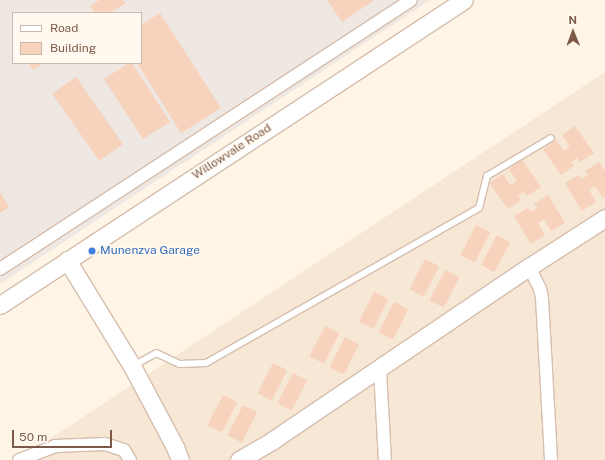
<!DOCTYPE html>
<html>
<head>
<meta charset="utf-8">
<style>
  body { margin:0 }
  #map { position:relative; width:605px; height:460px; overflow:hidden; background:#fef5e7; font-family:"Public Sans",sans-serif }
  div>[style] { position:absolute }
  .residential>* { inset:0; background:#f7e7d5 }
  .industrial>* { inset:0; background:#efe7e1 }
  .building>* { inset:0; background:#f7d2bc; transform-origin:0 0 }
  .roads { filter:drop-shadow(1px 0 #d5beae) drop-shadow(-1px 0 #d5beae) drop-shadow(0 1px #d5beae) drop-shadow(0 -1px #d5beae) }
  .lane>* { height:6px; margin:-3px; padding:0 3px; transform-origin:3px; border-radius:3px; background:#fff }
  .street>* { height:12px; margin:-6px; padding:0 6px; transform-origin:6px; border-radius:6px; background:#fff }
  .secondary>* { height:17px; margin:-8.5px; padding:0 8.5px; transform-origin:8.5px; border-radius:8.5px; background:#fff }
  .dots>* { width:11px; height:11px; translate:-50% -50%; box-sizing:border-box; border:2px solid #fff9f0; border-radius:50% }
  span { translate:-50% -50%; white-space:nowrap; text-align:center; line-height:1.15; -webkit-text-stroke:3.5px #fff9f0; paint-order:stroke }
  .street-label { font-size:12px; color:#7c5948 }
  .shop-label { font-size:12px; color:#366cbe }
  .left { translate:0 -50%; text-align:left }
  .legend { position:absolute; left:12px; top:12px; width:130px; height:52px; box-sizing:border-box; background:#fff9f0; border:1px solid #cbb9ad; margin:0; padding:5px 7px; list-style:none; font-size:12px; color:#7c5948 }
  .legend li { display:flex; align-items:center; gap:8px; height:20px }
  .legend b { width:20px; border:1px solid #cbb9ad }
  .north { position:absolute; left:553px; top:12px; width:40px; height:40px; -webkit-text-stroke:3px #fff9f0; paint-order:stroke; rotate:359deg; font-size:11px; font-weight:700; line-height:16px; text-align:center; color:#7c5948 }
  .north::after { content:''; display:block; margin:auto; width:14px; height:18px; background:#7c5948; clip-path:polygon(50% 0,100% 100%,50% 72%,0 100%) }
  .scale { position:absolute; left:12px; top:430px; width:100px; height:18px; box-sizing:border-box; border:2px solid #7c5948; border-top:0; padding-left:5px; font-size:12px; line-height:14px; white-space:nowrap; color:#7c5948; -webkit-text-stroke:3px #fff9f0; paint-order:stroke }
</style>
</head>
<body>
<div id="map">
  <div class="residential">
    <i style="clip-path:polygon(605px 72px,605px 460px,18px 460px)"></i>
  </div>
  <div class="industrial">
    <i style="clip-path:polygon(evenodd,0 0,430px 0,0 284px,0 0,13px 13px,141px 13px,141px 63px,13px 63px,13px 13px)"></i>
  </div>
  <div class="building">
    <i style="clip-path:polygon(99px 0,123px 0,126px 3px,110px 13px,95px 13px,90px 6px)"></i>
    <i style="clip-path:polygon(327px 0,373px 0,373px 1px,342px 22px)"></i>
    <i style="clip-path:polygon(160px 13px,221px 108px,181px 133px,137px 63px,141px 63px,141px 25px)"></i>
    <i style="clip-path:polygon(28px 63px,44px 63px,33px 70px)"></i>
    <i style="clip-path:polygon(129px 63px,132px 63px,170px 122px,143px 139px,104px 79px)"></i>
    <i style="left:76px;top:77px;width:82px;height:29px;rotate:55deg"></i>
    <i style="clip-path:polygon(575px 126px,594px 153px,580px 162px,577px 158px,571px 162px,574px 166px,561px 175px,543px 149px,556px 140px,564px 151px,570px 147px,562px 135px)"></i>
    <i style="clip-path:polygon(522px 160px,541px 187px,527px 196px,524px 192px,518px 196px,521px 200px,508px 209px,489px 183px,503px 174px,510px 185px,517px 181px,509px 169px)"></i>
    <i style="clip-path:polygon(599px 162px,605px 171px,605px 197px,603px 198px,595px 186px,589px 190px,596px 202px,582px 211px,565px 183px,579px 175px,582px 179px,588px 175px,585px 171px)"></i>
    <i style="clip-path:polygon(0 192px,9px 207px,0 213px)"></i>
    <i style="clip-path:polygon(548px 195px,565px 223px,551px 231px,544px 219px,538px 223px,545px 235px,531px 244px,514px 216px,528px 208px,531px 212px,537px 208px,534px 204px)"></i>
    <i style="left:476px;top:225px;width:16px;height:34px;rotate:27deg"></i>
    <i style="left:497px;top:235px;width:15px;height:34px;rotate:28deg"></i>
    <i style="left:425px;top:259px;width:16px;height:34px;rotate:27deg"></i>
    <i style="left:445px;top:270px;width:16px;height:34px;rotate:27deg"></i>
    <i style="left:374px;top:292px;width:16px;height:33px;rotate:27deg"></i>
    <i style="left:394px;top:302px;width:16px;height:34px;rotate:27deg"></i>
    <i style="left:325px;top:326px;width:16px;height:34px;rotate:27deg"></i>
    <i style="left:345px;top:337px;width:16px;height:34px;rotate:27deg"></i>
    <i style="left:273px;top:363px;width:16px;height:34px;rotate:27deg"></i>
    <i style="left:293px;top:373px;width:16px;height:34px;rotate:27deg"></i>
    <i style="left:223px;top:395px;width:16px;height:34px;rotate:27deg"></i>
    <i style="left:243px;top:405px;width:16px;height:34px;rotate:27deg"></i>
  </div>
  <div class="roads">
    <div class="lane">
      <i style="left:133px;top:366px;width:26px;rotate:-29deg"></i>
      <i style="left:156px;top:353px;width:26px;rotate:25deg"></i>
      <i style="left:180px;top:364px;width:26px;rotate:-2deg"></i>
      <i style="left:206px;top:363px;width:314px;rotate:-29.6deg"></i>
      <i style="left:479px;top:208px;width:33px;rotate:-76deg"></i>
      <i style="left:487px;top:176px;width:74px;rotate:-30.7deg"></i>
    </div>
    <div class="street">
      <i style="left:529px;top:267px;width:25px;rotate:63deg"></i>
      <i style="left:540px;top:289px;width:9px;rotate:77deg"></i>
      <i style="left:542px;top:298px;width:162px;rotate:86.8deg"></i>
      <i style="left:0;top:269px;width:491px;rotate:-33.2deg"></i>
      <i style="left:380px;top:369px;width:91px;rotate:86.9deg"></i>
      <i style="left:19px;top:460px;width:39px;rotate:-21deg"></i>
      <i style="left:55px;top:446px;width:50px;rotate:-2.3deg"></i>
      <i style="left:105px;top:444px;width:20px;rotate:18deg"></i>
      <i style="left:124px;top:450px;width:12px;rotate:59deg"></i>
    </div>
    <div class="secondary">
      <i style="left:67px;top:260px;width:124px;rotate:58.5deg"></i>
      <i style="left:132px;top:366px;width:92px;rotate:62deg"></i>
      <i style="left:175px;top:447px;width:14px;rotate:69deg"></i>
      <i style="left:0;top:305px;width:555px;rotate:-33.32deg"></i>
      <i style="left:239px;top:460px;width:39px;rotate:-30deg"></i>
      <i style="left:273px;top:440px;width:309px;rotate:-34.1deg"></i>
      <i style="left:529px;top:267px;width:90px;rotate:-32.8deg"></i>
    </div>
  </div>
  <div class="dots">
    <i style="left:92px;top:251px;background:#3f7fe0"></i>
  </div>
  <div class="street-label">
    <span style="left:232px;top:152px;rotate:-33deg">Willowvale Road</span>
  </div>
  <div class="shop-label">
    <span class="left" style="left:100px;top:251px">Munenzva Garage</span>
  </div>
  <ul class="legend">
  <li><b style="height:5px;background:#fff"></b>Road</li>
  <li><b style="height:11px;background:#f7d2bc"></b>Building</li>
  </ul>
  <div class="north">N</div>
  <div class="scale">50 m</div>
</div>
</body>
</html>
